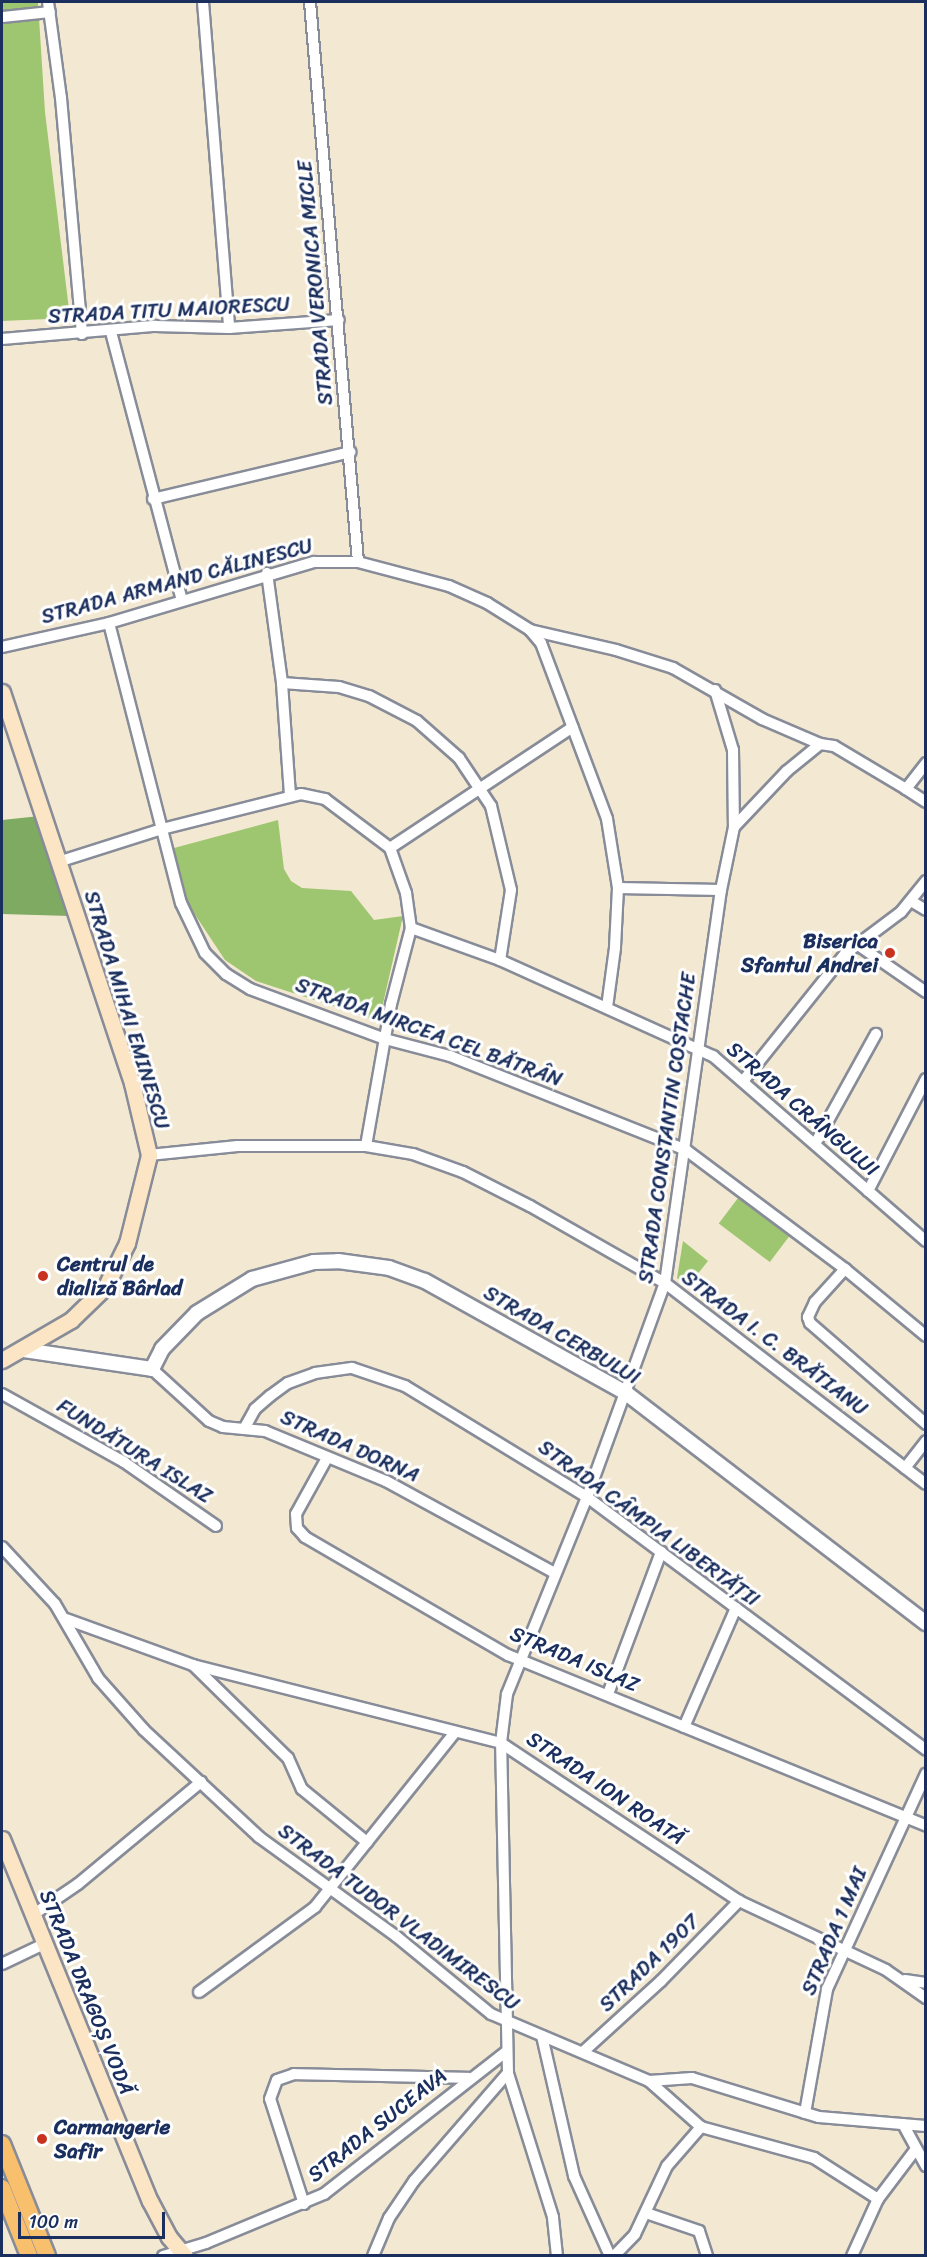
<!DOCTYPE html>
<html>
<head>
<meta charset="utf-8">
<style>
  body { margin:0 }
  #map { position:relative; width:927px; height:2257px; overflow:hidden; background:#f3e9d2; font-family:Sriracha,sans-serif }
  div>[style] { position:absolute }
  .green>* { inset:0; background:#9ec56f; transform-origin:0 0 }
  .forest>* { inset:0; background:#7eaa62 }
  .roads { filter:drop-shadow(2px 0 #878c98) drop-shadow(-2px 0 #878c98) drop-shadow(0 2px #878c98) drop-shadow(0 -2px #878c98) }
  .minor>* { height:10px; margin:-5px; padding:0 5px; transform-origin:5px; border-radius:5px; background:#fff }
  .tertiary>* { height:14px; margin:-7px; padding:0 7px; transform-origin:7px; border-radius:7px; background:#fff }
  .secondary>* { height:15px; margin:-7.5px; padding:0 7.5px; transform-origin:7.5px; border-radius:7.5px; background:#fce5c4 }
  .primary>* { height:16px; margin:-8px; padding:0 8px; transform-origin:8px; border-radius:8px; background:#f8bf6c }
  .dots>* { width:16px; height:16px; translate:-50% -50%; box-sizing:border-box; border:3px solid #fff; border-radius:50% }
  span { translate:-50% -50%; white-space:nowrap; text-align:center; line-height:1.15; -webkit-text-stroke:6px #fff; paint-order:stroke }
  .street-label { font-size:21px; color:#1b2f5e }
  .poi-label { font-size:21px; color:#1b2f5e; font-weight:700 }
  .right { translate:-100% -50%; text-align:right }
  .left { translate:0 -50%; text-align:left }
  .frame { position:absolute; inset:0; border:3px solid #1b2f5e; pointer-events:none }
  .scale { position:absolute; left:18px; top:2212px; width:147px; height:27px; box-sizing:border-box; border:3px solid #1b2f5e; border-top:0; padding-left:8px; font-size:18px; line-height:21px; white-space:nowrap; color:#1b2f5e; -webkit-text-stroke:4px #fff; paint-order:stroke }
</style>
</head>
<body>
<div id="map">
  <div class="green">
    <i style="clip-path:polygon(2px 2px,38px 2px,45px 112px,70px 318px,2px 321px)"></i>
    <i style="clip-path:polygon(278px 820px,284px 869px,291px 881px,302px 888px,351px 891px,374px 920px,403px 916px,379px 1021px,256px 981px,225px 960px,188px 904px,174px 848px)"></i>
    <i style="left:738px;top:1198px;width:64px;height:32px;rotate:37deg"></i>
    <i style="clip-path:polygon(683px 1241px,708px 1261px,688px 1286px,677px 1278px)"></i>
  </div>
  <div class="forest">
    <i style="clip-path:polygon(40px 816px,70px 916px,2px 914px,2px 820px)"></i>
  </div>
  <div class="roads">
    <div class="minor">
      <i style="left:48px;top:2px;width:97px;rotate:82.3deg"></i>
      <i style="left:61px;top:98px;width:237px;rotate:84.9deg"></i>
      <i style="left:203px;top:2px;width:327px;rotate:85.4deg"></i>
      <i style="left:310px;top:2px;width:562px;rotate:85.1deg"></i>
      <i style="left:2px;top:17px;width:48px;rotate:-5.9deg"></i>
      <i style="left:111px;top:332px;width:278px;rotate:75.2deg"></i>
      <i style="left:2px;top:339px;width:154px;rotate:-4.9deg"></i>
      <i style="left:155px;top:326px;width:74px;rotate:1.5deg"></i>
      <i style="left:229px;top:328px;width:110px;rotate:-4.2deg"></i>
      <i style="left:153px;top:499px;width:203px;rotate:-13.4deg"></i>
      <i style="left:267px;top:573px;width:111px;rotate:82.2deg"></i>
      <i style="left:109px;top:623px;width:289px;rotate:75.6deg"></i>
      <i style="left:181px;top:903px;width:55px;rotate:64.4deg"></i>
      <i style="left:205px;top:953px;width:30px;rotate:45deg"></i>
      <i style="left:226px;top:974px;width:28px;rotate:32deg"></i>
      <i style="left:250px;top:989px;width:144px;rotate:20.3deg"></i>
      <i style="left:385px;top:1039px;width:67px;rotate:14.7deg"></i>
      <i style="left:450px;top:1056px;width:254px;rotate:21.7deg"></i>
      <i style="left:686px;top:1150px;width:199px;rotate:36.8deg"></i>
      <i style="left:845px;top:1269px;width:105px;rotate:39.6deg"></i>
      <i style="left:530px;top:630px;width:88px;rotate:13.1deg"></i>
      <i style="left:616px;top:650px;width:60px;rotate:17.5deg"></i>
      <i style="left:673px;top:668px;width:103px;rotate:29.8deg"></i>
      <i style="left:762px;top:719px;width:63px;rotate:23.3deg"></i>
      <i style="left:2px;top:647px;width:110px;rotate:-12.6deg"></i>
      <i style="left:109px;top:623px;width:214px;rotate:-16.6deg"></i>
      <i style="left:314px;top:562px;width:44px"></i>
      <i style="left:358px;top:562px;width:94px;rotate:14.8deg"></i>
      <i style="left:449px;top:586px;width:42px;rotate:24.1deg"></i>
      <i style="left:487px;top:603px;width:51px;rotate:32.1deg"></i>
      <i style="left:530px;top:630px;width:17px;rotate:50deg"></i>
      <i style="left:541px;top:643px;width:188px;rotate:69.4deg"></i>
      <i style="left:607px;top:819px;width:70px;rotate:80.9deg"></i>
      <i style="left:618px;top:888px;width:60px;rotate:92.9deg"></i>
      <i style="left:615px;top:948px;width:60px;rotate:97.7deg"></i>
      <i style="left:715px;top:690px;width:63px;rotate:73.3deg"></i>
      <i style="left:733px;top:750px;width:77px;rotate:89.3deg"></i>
      <i style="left:906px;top:789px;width:24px;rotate:33deg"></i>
      <i style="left:290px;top:795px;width:112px;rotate:-94.1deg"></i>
      <i style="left:282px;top:683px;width:57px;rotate:4deg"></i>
      <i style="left:339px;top:687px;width:31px;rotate:17deg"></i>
      <i style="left:369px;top:696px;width:54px;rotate:27.5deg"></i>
      <i style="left:417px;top:721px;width:56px;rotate:41.4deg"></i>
      <i style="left:459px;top:758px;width:58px;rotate:56.3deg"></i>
      <i style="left:491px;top:806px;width:86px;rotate:76.6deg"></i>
      <i style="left:511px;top:890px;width:71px;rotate:98.9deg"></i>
      <i style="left:390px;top:848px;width:219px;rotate:-33.5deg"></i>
      <i style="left:58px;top:862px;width:109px;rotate:-17.6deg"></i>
      <i style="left:162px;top:829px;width:143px;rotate:-14.1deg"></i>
      <i style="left:301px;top:794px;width:25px;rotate:12deg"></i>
      <i style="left:325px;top:799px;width:81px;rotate:37deg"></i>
      <i style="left:390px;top:848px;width:48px;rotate:70.4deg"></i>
      <i style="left:406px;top:893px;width:35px;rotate:82deg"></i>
      <i style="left:411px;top:928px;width:79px;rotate:104.7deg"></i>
      <i style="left:391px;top:1004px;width:144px;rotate:100deg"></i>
      <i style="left:618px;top:888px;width:103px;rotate:1.1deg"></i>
      <i style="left:911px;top:901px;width:17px;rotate:31deg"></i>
      <i style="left:411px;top:928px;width:95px;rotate:19.8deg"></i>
      <i style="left:500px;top:960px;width:234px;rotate:24.3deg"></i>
      <i style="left:713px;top:1056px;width:282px;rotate:41deg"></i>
      <i style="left:855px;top:943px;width:86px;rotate:34.6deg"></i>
      <i style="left:744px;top:1080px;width:161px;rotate:-51.3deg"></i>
      <i style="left:845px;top:954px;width:70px;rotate:-36.9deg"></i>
      <i style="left:901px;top:912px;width:40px;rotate:-51deg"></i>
      <i style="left:815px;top:1144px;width:126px;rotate:-61deg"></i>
      <i style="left:149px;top:1155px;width:89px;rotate:-5.8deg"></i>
      <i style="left:238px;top:1146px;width:128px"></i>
      <i style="left:366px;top:1146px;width:48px;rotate:9.7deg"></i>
      <i style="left:413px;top:1154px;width:53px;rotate:19.8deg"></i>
      <i style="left:463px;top:1172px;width:75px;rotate:26.9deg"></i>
      <i style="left:530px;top:1206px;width:155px;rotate:29.7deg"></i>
      <i style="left:665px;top:1283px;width:329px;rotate:37.6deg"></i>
      <i style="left:868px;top:1191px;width:126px;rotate:-62.6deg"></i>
      <i style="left:845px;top:1269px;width:45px;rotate:132.3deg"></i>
      <i style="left:815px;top:1302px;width:17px;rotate:115deg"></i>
      <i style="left:808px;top:1317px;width:6px;rotate:72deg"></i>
      <i style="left:810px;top:1323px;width:154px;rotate:41deg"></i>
      <i style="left:152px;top:1369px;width:77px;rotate:42.4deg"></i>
      <i style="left:209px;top:1421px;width:15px;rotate:23deg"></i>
      <i style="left:223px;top:1427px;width:42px;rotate:5.4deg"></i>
      <i style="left:265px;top:1431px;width:131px;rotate:22.5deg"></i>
      <i style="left:386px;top:1481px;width:192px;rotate:28.6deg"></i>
      <i style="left:2px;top:1394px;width:140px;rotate:29.1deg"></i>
      <i style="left:124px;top:1462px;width:112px;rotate:34.8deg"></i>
      <i style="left:244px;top:1429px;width:23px;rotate:-61deg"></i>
      <i style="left:255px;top:1409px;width:20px;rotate:-41deg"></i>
      <i style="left:270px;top:1396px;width:22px;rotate:-36deg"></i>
      <i style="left:288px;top:1383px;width:29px;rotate:-20deg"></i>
      <i style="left:315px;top:1373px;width:37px;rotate:-8deg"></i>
      <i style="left:352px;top:1368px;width:56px;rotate:18.8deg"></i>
      <i style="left:405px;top:1386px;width:213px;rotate:31.4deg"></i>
      <i style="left:587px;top:1497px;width:423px;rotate:36.7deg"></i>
      <i style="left:327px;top:1458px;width:64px;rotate:119deg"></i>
      <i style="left:296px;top:1514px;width:14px;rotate:86deg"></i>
      <i style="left:297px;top:1528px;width:12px;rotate:48deg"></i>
      <i style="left:305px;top:1537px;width:235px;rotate:30.2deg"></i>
      <i style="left:508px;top:1655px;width:452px;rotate:22.2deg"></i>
      <i style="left:905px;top:1468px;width:34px;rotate:-52deg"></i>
      <i style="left:2px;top:1547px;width:78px;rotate:47.1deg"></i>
      <i style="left:55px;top:1604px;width:86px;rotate:59.8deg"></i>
      <i style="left:98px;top:1678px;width:69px;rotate:48.5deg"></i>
      <i style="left:144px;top:1730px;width:157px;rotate:42.9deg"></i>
      <i style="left:259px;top:1837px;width:169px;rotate:35.9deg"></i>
      <i style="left:396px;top:1936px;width:123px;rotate:39.4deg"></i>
      <i style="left:491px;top:2014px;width:172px;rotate:23deg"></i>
      <i style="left:649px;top:2081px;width:43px;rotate:-4deg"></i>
      <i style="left:692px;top:2078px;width:133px;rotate:17.1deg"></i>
      <i style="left:819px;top:2117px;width:107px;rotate:4.8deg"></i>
      <i style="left:66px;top:1619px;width:135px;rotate:19.9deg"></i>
      <i style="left:193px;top:1665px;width:318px;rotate:14.2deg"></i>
      <i style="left:501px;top:1743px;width:286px;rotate:33.6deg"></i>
      <i style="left:739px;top:1901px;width:162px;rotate:25.1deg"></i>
      <i style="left:886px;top:1970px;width:49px;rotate:35deg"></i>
      <i style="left:193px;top:1665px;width:133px;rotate:44.4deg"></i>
      <i style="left:288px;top:1758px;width:34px;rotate:66deg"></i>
      <i style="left:302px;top:1789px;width:84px;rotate:39.2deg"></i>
      <i style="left:608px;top:1694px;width:152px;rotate:-69.5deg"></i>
      <i style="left:684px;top:1727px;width:130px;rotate:-66.4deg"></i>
      <i style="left:34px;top:1914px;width:53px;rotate:-34.3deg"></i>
      <i style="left:78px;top:1884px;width:160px;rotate:-39.7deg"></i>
      <i style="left:2px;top:1964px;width:49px;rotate:-25.5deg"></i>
      <i style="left:905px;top:1980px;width:21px;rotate:8deg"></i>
      <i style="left:199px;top:1992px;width:144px;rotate:-36.2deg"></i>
      <i style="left:315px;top:1907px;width:224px;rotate:-51.3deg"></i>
      <i style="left:542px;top:2036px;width:144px;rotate:77.1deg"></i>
      <i style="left:574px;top:2176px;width:88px;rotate:65.8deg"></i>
      <i style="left:584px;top:2051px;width:104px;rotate:-42.3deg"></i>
      <i style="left:661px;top:1981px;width:112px;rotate:-45.7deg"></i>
      <i style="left:649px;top:2081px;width:69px;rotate:41.5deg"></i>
      <i style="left:701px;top:2127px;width:117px;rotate:15.3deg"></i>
      <i style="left:814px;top:2158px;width:76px;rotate:32.6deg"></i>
      <i style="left:805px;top:2113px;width:126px;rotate:-79.9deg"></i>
      <i style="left:827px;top:1989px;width:237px;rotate:-65.3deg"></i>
      <i style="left:903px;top:2124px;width:48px;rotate:61.3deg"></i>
      <i style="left:304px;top:2204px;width:110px;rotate:-107.9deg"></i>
      <i style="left:270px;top:2099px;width:20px;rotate:-70deg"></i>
      <i style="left:277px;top:2080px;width:18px;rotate:-19deg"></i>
      <i style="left:294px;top:2074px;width:175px;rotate:1.3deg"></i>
      <i style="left:646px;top:2213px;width:56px;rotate:18.8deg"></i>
      <i style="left:699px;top:2231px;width:26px;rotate:72deg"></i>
      <i style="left:163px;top:2256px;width:45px;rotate:-16.8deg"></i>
      <i style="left:206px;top:2243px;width:128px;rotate:-22.6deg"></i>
      <i style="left:324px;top:2194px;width:232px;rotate:-38deg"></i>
      <i style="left:373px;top:2256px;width:41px;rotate:-67.2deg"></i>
      <i style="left:389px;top:2218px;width:45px;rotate:-56deg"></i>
      <i style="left:414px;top:2181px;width:143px;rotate:-49deg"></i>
      <i style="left:557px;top:2256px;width:39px;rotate:-96deg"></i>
      <i style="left:553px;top:2217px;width:151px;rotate:-107.4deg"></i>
      <i style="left:508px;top:2073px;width:330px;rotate:-91.2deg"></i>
      <i style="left:501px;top:1743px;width:49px;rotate:-83deg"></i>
      <i style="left:507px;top:1694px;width:213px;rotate:-67.9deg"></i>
      <i style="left:587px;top:1497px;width:228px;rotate:-70deg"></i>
      <i style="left:665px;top:1283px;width:397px;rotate:-81.9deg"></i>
      <i style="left:721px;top:890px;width:64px;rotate:-78.3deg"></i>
      <i style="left:734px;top:827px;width:77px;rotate:-46.6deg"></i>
      <i style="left:787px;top:771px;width:43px;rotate:-39.3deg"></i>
      <i style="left:820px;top:744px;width:14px;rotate:8deg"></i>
      <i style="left:834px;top:746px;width:84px;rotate:30.8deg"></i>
      <i style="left:906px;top:789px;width:33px;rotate:-52deg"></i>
      <i style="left:614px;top:2256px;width:30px;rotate:-46deg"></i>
      <i style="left:635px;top:2234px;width:75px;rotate:-64.8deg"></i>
      <i style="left:667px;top:2166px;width:52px;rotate:-48.9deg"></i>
      <i style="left:852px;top:2256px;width:63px;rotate:-65.5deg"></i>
      <i style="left:878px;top:2199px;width:63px;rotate:-52.8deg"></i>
    </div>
    <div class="tertiary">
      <i style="left:24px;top:1350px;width:129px;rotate:8.4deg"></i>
      <i style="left:152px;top:1369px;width:22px;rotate:-63deg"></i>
      <i style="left:162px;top:1349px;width:50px;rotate:-45.8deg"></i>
      <i style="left:197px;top:1313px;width:65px;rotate:-31.7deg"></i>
      <i style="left:252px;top:1279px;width:64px;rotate:-15.3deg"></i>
      <i style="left:314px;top:1262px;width:24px;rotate:-2deg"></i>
      <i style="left:338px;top:1261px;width:51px;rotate:7.8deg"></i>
      <i style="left:389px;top:1268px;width:38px;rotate:20deg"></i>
      <i style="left:425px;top:1281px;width:230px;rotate:29.1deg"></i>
      <i style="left:626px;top:1393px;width:378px;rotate:37.5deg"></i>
    </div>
    <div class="secondary">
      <i style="left:2px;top:692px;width:412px;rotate:71.6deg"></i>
      <i style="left:132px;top:1083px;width:74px;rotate:76.7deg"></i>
      <i style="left:149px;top:1155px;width:91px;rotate:104deg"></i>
      <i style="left:127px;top:1243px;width:48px;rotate:116deg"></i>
      <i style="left:106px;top:1286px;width:49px;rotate:135.8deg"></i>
      <i style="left:71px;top:1320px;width:80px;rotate:149.9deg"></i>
      <i style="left:2px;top:1839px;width:391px;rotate:67.8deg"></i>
      <i style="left:150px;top:2201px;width:41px;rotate:62.2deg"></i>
      <i style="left:169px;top:2237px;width:25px;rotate:50deg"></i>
    </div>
    <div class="primary">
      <i style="left:2px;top:2144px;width:121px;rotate:68.1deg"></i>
      <i style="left:2px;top:2188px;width:73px;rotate:68.3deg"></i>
    </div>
  </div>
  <div class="dots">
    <i style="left:890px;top:953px;background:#c8321e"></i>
    <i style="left:43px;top:1276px;background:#c8321e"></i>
    <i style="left:42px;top:2139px;background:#c8321e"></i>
  </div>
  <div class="street-label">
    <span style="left:315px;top:283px;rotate:-95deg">STRADA VERONICA MICLE</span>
    <span style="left:169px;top:310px;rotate:-3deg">STRADA TITU MAIORESCU</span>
    <span style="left:177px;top:581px;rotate:-15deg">STRADA ARMAND CĂLINESCU</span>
    <span style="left:127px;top:1010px;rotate:73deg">STRADA MIHAI EMINESCU</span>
    <span style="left:429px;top:1032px;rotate:20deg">STRADA MIRCEA CEL BĂTRÂN</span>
    <span style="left:803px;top:1109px;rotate:41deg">STRADA CRÂNGULUI</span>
    <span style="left:667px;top:1128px;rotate:-82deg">STRADA CONSTANTIN COSTACHE</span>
    <span style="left:562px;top:1335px;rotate:30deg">STRADA CERBULUI</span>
    <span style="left:775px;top:1343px;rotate:37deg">STRADA I. C. BRĂTIANU</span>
    <span style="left:350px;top:1446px;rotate:24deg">STRADA DORNA</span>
    <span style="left:135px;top:1451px;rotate:32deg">FUNDĂTURA ISLAZ</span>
    <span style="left:649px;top:1523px;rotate:36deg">STRADA CÂMPIA LIBERTĂȚII</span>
    <span style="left:575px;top:1659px;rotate:23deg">STRADA ISLAZ</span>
    <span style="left:606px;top:1788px;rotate:34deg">STRADA ION ROATĂ</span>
    <span style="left:399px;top:1917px;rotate:37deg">STRADA TUDOR VLADIMIRESCU</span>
    <span style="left:834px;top:1931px;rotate:-67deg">STRADA 1 MAI</span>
    <span style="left:649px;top:1963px;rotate:-44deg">STRADA 1907</span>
    <span style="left:87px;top:1992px;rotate:68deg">STRADA DRAGOȘ VODĂ</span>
    <span style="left:377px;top:2125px;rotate:-38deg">STRADA SUCEAVA</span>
  </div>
  <div class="poi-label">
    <span class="right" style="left:878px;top:953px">Biserica<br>Sfantul Andrei</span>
    <span class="left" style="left:57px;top:1276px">Centrul de<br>dializă Bârlad</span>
    <span class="left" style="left:54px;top:2139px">Carmangerie<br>Safir</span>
  </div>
  <div class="frame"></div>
  <div class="scale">100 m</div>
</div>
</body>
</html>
